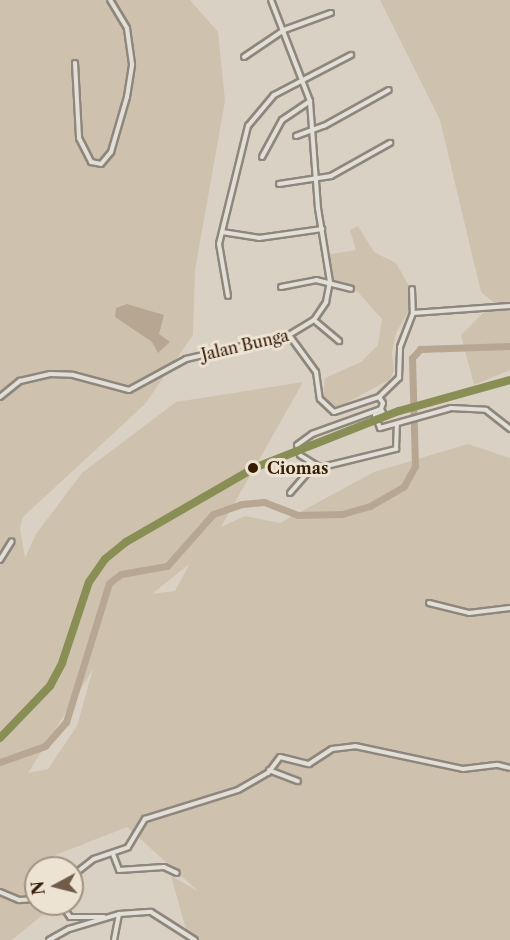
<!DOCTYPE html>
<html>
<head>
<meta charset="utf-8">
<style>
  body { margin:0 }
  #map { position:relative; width:510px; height:940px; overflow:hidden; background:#d9d1c4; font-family:"Libre Caslon Text",serif }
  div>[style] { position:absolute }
  .green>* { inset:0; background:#cec2ae }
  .water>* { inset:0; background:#b7a792 }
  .river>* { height:7px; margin:-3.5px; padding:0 3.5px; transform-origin:3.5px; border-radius:3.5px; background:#b7a792 }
  .roads { filter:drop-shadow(2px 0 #8f867c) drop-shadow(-2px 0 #8f867c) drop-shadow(0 2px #8f867c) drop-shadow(0 -2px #8f867c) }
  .minor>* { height:4px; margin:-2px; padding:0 2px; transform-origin:2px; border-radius:2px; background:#e2dfd8 }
  .rail-1>* { height:8px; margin:-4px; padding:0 4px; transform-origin:4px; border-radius:4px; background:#888e54 }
  .dots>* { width:16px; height:16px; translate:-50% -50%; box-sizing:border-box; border:3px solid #ece3d3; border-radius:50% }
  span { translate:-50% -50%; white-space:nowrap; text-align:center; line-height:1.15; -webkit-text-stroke:6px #ece3d3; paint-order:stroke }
  .street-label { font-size:16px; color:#361b05 }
  .stop-label { font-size:16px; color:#361b05; font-weight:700 }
  .left { translate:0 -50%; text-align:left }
  .north { position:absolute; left:24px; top:856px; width:60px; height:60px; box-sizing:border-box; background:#ece3d3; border:2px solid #a39381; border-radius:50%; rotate:263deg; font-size:16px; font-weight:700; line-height:24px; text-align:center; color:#361b05 }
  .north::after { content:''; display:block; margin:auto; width:21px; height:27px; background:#6f5b48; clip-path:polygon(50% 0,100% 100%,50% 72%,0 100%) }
</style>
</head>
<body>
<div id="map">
  <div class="green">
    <i style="clip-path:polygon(evenodd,0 0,190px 0,218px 32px,225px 101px,195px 270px,193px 335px,145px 404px,23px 517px,20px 528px,25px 558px,36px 534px,82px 473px,176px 402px,303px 382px,221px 527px,245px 516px,280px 523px,374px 472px,468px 444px,510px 458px,510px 940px,189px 940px,171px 876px,198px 891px,127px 827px,53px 856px,51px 868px,36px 868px,36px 904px,47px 904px,46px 912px,12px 940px,0 940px,0 0,189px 565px,175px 591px,152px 594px,188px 565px,189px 565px,0 0,93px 669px,77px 726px,48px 769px,28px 773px,93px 669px)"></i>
    <i style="clip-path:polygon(380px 0,510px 0,510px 370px,474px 385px,461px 335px,485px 311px,503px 310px,481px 292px,440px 120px)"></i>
    <i style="clip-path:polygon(358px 226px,374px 252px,396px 263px,408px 284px,412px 305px,396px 333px,392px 352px,394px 371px,389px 380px,335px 409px,323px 399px,325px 378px,361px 362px,378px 345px,382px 319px,357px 291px,330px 282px,325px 255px,356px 250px,350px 230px)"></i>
  </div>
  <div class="water">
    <i style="clip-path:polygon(127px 304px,164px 315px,159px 334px,170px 342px,158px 353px,152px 342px,115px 317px,116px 308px)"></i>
  </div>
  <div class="river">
    <i style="left:0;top:762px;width:48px;rotate:-19.6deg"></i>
    <i style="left:45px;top:746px;width:32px;rotate:-49deg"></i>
    <i style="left:66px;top:722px;width:145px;rotate:-72.8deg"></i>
    <i style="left:109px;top:583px;width:15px;rotate:-37deg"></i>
    <i style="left:121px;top:574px;width:47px;rotate:-9.9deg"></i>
    <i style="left:167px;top:566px;width:69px;rotate:-48.5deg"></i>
    <i style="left:213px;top:514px;width:31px;rotate:-19deg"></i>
    <i style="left:242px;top:504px;width:22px;rotate:-5deg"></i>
    <i style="left:264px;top:502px;width:36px;rotate:21deg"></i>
    <i style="left:298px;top:515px;width:44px;rotate:-1.3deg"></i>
    <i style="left:342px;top:514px;width:29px;rotate:-16deg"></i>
    <i style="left:370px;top:506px;width:39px;rotate:-30deg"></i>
    <i style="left:404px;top:486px;width:23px;rotate:-61deg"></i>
    <i style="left:415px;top:466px;width:108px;rotate:-91.6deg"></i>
    <i style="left:412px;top:358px;width:12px;rotate:-48deg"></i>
    <i style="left:420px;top:349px;width:90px;rotate:-1.9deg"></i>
  </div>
  <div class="roads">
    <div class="minor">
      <i style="left:244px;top:57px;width:48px;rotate:-34deg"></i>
      <i style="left:284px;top:30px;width:50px;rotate:-19.9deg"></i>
      <i style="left:75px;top:63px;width:75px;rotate:86.9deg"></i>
      <i style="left:79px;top:138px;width:27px;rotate:63deg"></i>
      <i style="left:91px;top:162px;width:10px;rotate:11deg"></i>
      <i style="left:101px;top:164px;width:16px;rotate:-50deg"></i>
      <i style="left:111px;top:152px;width:57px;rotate:-73.8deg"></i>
      <i style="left:127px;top:97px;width:33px;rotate:-81deg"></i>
      <i style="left:132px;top:64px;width:36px;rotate:-98deg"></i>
      <i style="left:127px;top:28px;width:33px;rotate:-121deg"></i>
      <i style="left:296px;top:136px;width:30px;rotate:-20deg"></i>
      <i style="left:324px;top:126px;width:74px;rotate:-29deg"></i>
      <i style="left:262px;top:157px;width:42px;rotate:-61.6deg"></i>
      <i style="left:282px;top:120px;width:34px;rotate:-34deg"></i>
      <i style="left:279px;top:184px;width:53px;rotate:-8.7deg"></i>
      <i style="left:331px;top:176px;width:68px;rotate:-29.2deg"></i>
      <i style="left:222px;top:232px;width:37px;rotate:9deg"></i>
      <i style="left:259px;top:238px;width:64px;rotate:-8.1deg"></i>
      <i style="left:281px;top:287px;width:36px;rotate:-11deg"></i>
      <i style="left:316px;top:280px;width:36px;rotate:14deg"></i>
      <i style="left:412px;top:289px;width:24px;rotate:88deg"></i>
      <i style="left:228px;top:296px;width:53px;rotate:-99.8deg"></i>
      <i style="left:219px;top:244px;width:122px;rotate:-76.2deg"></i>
      <i style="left:248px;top:126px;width:40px;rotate:-50deg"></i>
      <i style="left:274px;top:95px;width:87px;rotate:-27.5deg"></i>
      <i style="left:314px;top:320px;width:33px;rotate:40deg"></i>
      <i style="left:289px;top:335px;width:46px;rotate:53.9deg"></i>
      <i style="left:316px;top:372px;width:27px;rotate:82deg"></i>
      <i style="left:320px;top:399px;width:19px;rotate:43deg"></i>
      <i style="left:334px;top:412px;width:47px;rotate:-18.4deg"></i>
      <i style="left:379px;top:397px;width:28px;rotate:-44deg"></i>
      <i style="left:399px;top:378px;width:31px;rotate:-88deg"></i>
      <i style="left:400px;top:347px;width:36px;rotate:-69deg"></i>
      <i style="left:413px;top:313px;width:97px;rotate:-4.1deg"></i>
      <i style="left:0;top:397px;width:26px;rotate:-39deg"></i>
      <i style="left:20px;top:381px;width:31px;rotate:-13deg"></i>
      <i style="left:50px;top:374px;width:23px;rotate:2deg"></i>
      <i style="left:73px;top:375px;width:58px;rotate:15deg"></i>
      <i style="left:129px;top:390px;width:65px;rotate:-28.5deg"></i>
      <i style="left:186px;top:359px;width:106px;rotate:-13.1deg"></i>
      <i style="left:289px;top:335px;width:29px;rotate:-31deg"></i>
      <i style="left:314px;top:320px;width:22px;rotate:-56deg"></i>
      <i style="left:326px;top:302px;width:20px;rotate:-79deg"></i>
      <i style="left:330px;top:282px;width:75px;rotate:-99.2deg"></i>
      <i style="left:318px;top:208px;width:107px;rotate:-94.3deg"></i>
      <i style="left:310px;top:101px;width:108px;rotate:-111.1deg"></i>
      <i style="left:381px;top:409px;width:4px;rotate:63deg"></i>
      <i style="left:383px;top:413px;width:8px;rotate:166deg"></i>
      <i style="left:375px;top:415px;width:14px;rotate:69deg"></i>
      <i style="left:380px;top:428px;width:74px;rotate:-15.7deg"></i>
      <i style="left:451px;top:408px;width:35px;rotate:3deg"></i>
      <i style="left:486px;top:410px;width:31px;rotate:38deg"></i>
      <i style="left:319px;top:467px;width:22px;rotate:-148deg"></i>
      <i style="left:300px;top:455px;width:10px;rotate:-107deg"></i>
      <i style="left:297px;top:445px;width:19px;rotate:-36deg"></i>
      <i style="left:312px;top:434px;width:73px;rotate:-19.9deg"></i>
      <i style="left:381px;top:409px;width:6px;rotate:-72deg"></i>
      <i style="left:383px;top:403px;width:7px;rotate:-124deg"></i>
      <i style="left:290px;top:493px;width:30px;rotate:-49deg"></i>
      <i style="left:310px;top:470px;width:89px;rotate:-13.7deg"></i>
      <i style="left:396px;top:449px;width:25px;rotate:-88deg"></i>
      <i style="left:0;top:560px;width:22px;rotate:-58deg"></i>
      <i style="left:429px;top:603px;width:41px;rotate:14deg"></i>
      <i style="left:469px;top:613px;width:41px;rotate:-7deg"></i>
      <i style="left:269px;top:770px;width:31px;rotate:21deg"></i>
      <i style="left:113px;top:854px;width:17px;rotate:69deg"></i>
      <i style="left:119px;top:870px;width:45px;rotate:-3.8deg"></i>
      <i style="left:164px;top:867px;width:14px;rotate:25deg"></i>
      <i style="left:72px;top:876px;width:28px;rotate:-38deg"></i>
      <i style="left:94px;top:859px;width:36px;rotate:-19deg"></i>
      <i style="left:128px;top:847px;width:33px;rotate:-59deg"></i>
      <i style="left:145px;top:819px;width:97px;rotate:-17.3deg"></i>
      <i style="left:238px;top:790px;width:34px;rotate:-30deg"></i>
      <i style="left:268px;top:773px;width:20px;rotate:-53deg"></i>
      <i style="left:280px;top:757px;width:30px;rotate:14deg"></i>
      <i style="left:309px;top:764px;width:27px;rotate:-33deg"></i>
      <i style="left:332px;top:749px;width:23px;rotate:-7deg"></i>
      <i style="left:355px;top:746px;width:110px;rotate:12deg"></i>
      <i style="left:463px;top:769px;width:35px;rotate:-7deg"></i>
      <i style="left:498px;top:765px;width:12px;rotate:14deg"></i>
      <i style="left:0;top:892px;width:21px;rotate:23deg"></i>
      <i style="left:19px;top:900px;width:17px;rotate:-3deg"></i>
      <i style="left:61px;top:904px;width:16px;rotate:55deg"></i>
      <i style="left:70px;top:917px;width:34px"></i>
      <i style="left:49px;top:940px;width:23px;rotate:-29deg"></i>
      <i style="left:69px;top:929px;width:52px;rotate:-16.7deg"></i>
      <i style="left:119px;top:914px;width:32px;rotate:-4deg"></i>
      <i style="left:151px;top:912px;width:52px;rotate:32.5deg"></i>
      <i style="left:114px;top:940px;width:26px;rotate:-79deg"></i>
    </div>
  </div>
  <div class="rail-1">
    <i style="left:0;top:738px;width:72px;rotate:-46.1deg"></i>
    <i style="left:50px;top:686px;width:26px;rotate:-62deg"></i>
    <i style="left:62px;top:663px;width:85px;rotate:-71.6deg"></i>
    <i style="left:89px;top:582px;width:28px;rotate:-55deg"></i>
    <i style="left:105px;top:559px;width:27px;rotate:-39deg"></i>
    <i style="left:126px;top:542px;width:148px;rotate:-30deg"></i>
    <i style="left:254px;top:468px;width:156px;rotate:-21.5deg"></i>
    <i style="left:399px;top:411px;width:115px;rotate:-15.6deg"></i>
  </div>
  <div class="dots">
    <i style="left:253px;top:468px;background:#361b05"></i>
  </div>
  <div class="street-label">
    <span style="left:245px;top:345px;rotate:-13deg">Jalan Bunga</span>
  </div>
  <div class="stop-label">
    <span class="left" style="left:267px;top:468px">Ciomas</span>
  </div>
  <div class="north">N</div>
</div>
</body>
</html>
